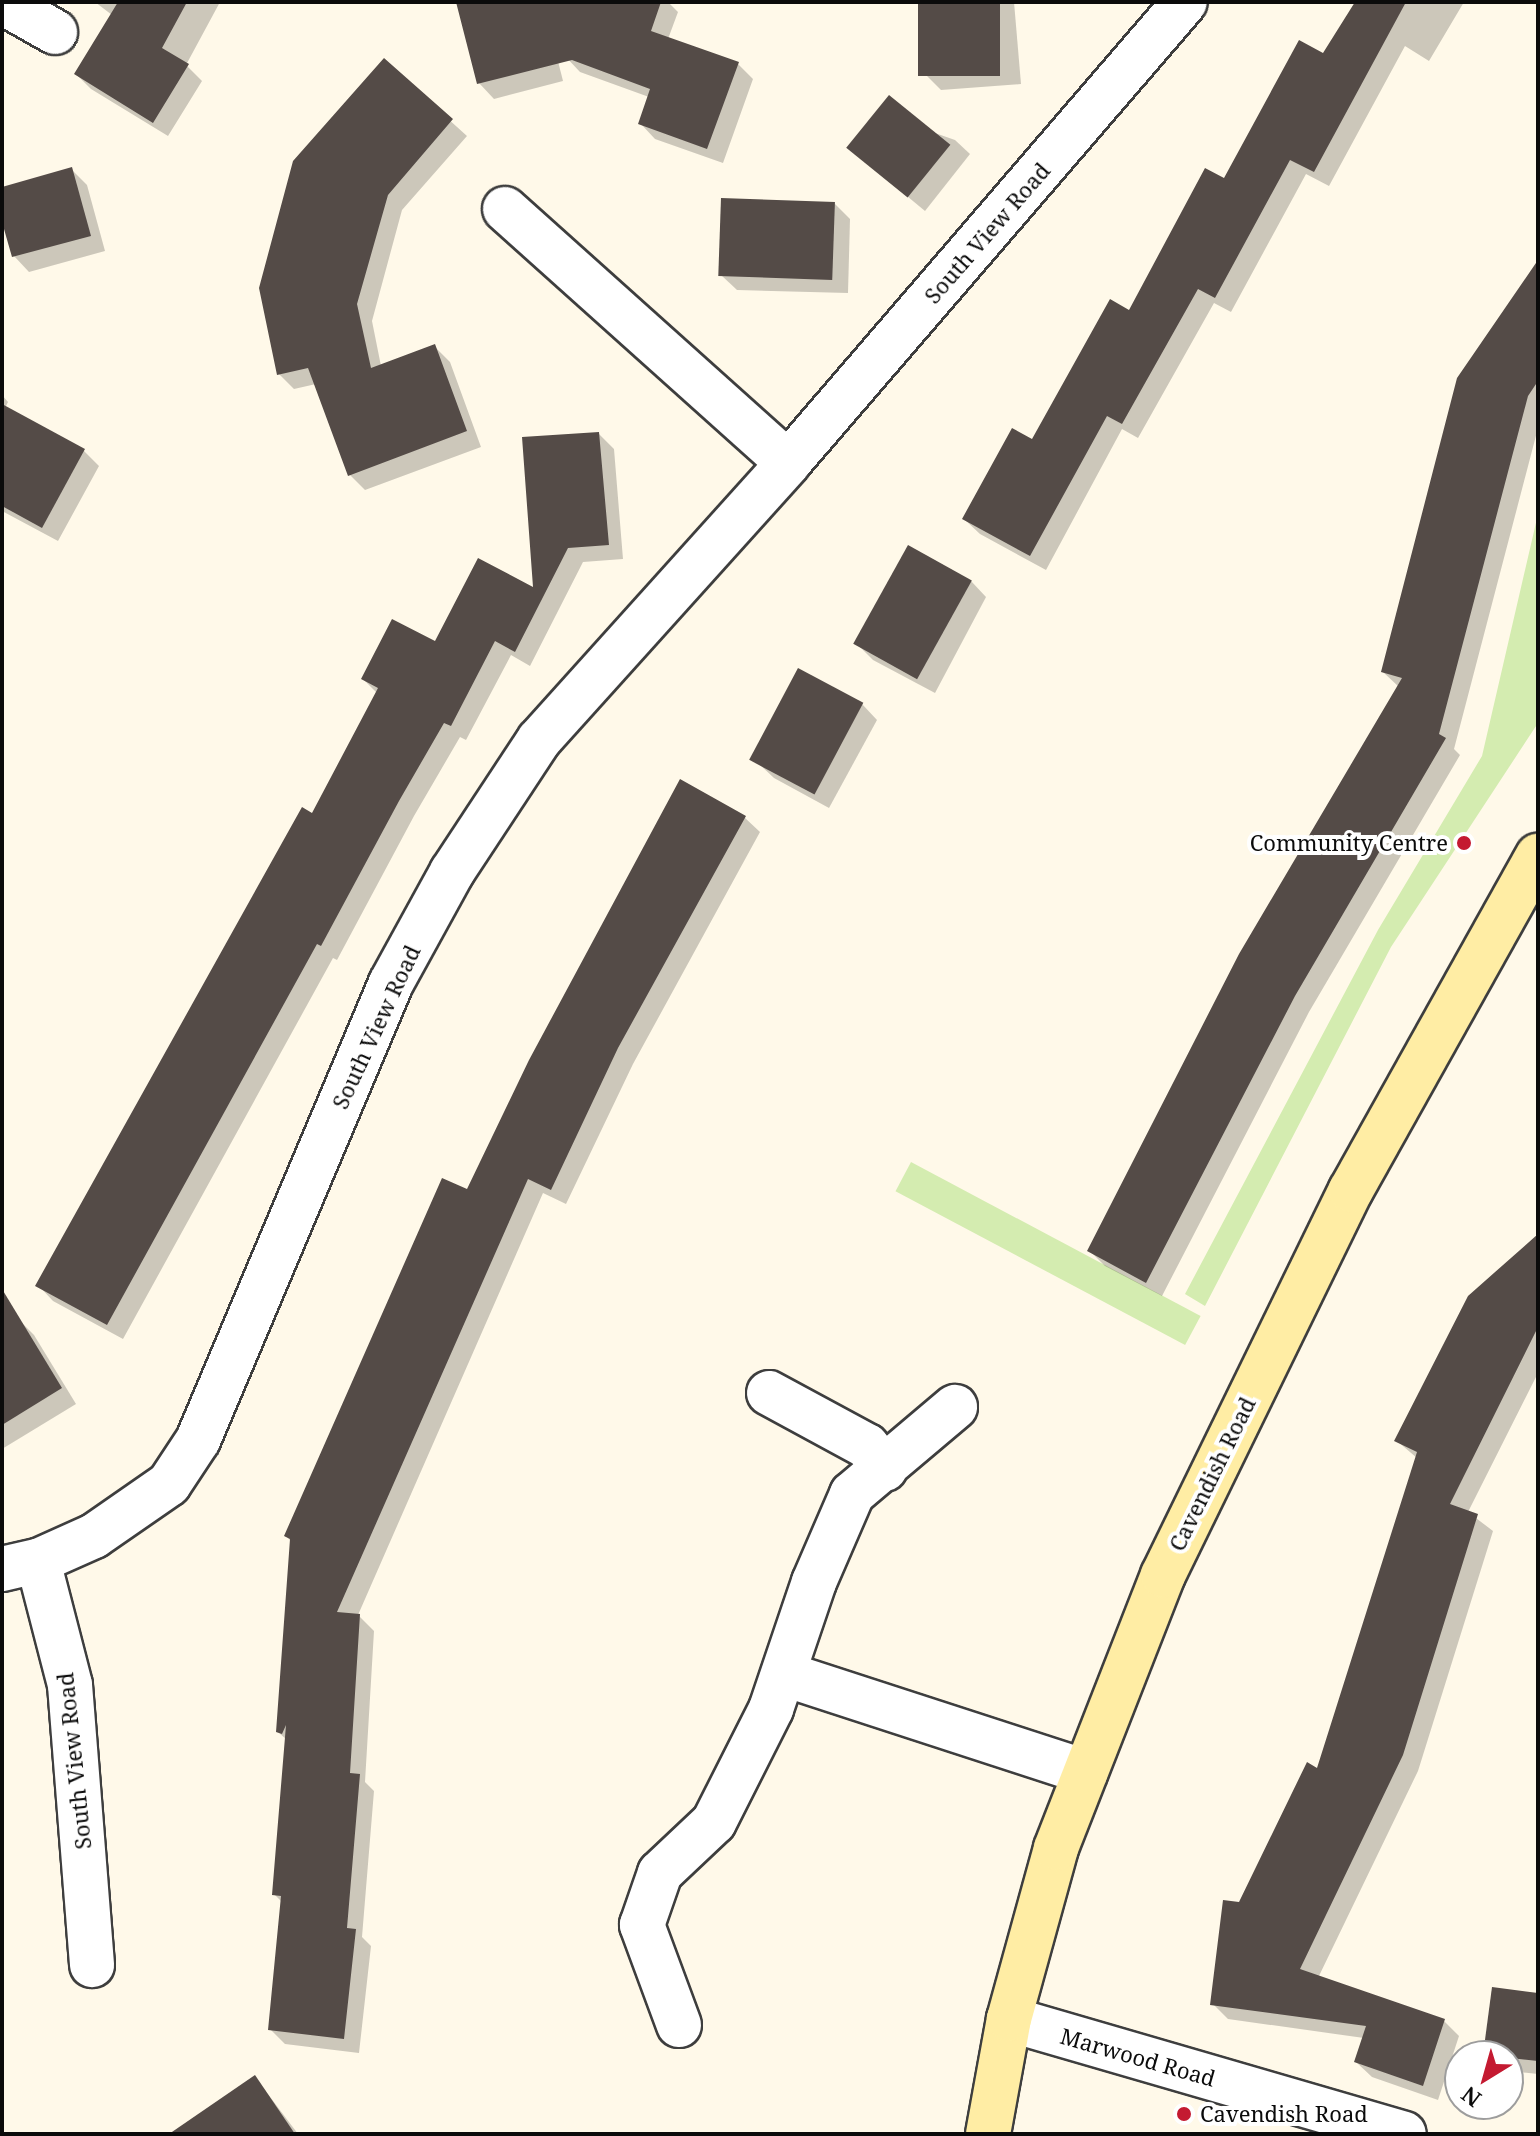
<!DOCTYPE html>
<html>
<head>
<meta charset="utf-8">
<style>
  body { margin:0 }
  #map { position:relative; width:1540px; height:2136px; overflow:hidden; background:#fff9e9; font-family:"Noto Serif",serif }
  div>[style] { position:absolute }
  .green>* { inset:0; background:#d4ecb0; transform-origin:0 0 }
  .shadow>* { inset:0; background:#0003 }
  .building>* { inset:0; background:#544b47; transform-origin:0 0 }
  .roads { filter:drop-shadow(2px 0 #3e3e3e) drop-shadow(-2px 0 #3e3e3e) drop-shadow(0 2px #3e3e3e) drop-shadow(0 -2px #3e3e3e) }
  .street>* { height:44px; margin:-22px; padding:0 22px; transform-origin:22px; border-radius:22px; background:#fff }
  .secondary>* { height:44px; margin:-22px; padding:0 22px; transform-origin:22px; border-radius:22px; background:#ffeda4 }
  .dots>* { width:22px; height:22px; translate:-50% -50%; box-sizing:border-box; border:4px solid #fff; border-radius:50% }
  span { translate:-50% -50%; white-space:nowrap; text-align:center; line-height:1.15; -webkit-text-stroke:8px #fff; paint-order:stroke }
  .street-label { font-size:22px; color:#0b0b0b }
  .poi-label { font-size:22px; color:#0b0b0b }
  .right { translate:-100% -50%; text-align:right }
  .left { translate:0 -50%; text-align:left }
  .frame { position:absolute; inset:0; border:4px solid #0b0b0b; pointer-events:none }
  .north { position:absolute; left:1444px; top:2040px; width:80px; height:80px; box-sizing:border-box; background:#fff; border:2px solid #9d9d9d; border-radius:50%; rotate:217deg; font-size:22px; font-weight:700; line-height:32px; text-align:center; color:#0b0b0b }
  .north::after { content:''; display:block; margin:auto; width:28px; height:36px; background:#c41a31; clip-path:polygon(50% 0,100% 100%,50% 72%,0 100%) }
</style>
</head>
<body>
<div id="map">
  <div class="green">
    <i style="clip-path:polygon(1538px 514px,1538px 723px,1391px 947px,1205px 1306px,1185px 1294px,1378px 930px,1482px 756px)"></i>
    <i style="left:911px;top:1162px;width:328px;height:33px;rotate:28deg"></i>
  </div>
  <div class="shadow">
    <i style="clip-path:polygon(95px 2px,220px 2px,186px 65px,202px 81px,168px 136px,91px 89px,76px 74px,112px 15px)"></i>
    <i style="clip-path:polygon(458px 2px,543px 2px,563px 81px,494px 99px,479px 83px)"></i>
    <i style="clip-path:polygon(584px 2px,668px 2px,678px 12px,668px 39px,738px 64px,753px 79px,723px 163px,655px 139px,640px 123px,649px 97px,580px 72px,565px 56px)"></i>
    <i style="clip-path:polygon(920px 2px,1014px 2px,1021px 84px,941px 90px,926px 75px)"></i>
    <i style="clip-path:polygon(1357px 2px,1464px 2px,1429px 61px,1405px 46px,1329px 186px,1306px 174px,1231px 312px,1214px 303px,1138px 438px,1122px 429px,1046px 570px,980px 534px,964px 519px,1033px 442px,1225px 181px,1324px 56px)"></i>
    <i style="clip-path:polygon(384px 61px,467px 136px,402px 210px,372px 321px,381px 366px,435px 347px,450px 362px,481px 447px,365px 490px,349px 474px,316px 384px,294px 389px,279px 374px)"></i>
    <i style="clip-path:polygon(878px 113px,955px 140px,970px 154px,925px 211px,849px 148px)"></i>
    <i style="clip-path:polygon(71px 169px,87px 185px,105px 251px,29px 272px,14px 256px,2px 214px,2px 189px)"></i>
    <i style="clip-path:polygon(834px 203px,850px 219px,848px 293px,737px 290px,721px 275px)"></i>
    <i style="clip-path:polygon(1538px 264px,1538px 428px,1454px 749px,1460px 755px,1309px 1012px,1162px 1296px,1105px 1266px,1090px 1251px,1399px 687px,1383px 672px)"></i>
    <i style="clip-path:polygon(2px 395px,8px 402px,5px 408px,84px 451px,99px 466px,58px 541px,2px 511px)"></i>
    <i style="clip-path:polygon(599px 434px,614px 449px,623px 559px,583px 562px,530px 666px,511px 655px,466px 740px,460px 737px,414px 816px,337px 960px,333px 958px,123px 1339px,53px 1301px,38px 1285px,313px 816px,377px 693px,363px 679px,535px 590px)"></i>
    <i style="clip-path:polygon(971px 581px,986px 597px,935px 693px,873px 660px,857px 644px)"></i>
    <i style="clip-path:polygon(862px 704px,877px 720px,829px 808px,774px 778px,758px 763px)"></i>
    <i style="clip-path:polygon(744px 817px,760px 832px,633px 1064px,566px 1204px,543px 1193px,358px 1615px,374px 1631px,365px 1782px,374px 1791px,362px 1937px,371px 1946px,359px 2053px,285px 2044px,270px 2029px,283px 1903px,274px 1894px,287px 1740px,278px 1732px,292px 1542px,286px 1536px,468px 1191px)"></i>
    <i style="clip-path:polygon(1538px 1237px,1538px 1373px,1468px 1512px,1493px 1531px,1418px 1771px,1318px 1978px,1444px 2021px,1459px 2036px,1438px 2100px,1372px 2077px,1356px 2062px,1364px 2038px,1228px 2019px,1213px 2004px,1240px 1904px,1319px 1770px,1417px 1458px,1397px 1441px)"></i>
    <i style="clip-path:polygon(19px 1320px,34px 1335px,76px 1404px,2px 1449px,2px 1330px)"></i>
    <i style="clip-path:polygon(1538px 1995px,1538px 2074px,1508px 2071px,1508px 2056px,1485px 2054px)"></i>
    <i style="clip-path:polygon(255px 2077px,298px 2134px,171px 2134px)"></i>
  </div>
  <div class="building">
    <i style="clip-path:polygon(118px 2px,187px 2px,162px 48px,189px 64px,153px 123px,74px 74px)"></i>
    <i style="clip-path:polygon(456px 2px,661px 2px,651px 31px,739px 62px,707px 149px,638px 124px,650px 89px,572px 60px,477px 84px)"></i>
    <i style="left:918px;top:2px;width:82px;height:74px"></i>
    <i style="clip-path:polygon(1355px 2px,1406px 2px,1314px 172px,1290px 160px,1215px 298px,1198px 289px,1122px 424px,1107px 416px,1030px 556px,962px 519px,1012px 428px,1032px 439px,1110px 299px,1129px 310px,1205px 168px,1224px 178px,1299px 40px,1323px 53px)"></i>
    <i style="clip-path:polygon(384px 58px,453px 119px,388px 195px,357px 304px,371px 368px,435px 344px,467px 431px,348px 476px,308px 368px,277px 375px,259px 288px,293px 161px)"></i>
    <i style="left:889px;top:95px;width:79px;height:68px;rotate:39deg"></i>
    <i style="clip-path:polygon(72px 167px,91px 236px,12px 257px,2px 222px,2px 187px)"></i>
    <i style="left:721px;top:198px;width:114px;height:78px;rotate:2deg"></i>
    <i style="clip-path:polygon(1538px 260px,1538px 381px,1528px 396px,1439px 734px,1446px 738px,1295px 996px,1146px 1283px,1087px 1251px,1239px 954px,1402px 678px,1381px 672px,1457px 378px)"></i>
    <i style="clip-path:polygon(2px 404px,85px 449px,42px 528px,2px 506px)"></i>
    <i style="clip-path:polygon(599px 432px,609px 545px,568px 548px,515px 652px,495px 641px,451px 726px,444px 723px,399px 801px,321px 946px,317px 944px,107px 1325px,35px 1286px,302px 807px,312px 813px,378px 688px,361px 679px,392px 619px,435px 641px,478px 558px,533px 587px,522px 437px)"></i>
    <i style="left:908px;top:545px;width:73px;height:113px;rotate:29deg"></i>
    <i style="left:798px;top:668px;width:74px;height:104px;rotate:28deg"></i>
    <i style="clip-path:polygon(680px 779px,746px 816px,618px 1048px,551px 1190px,528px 1179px,337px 1612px,360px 1614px,350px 1773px,360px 1774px,347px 1928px,356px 1929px,344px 2039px,268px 2030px,281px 1896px,272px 1895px,286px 1725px,282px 1734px,276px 1732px,290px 1539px,284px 1536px,442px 1178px,467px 1189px,529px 1060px)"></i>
    <i style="clip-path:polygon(1538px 1234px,1538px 1327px,1450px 1504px,1478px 1514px,1403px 1755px,1300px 1969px,1445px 2019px,1423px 2086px,1354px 2062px,1366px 2026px,1210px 2005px,1223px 1900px,1239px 1902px,1307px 1762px,1317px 1768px,1417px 1452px,1394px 1441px,1468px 1296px)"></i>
    <i style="clip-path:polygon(2px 1289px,62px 1388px,2px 1425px)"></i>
    <i style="clip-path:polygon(1492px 1987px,1538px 1993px,1538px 2061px,1483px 2055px)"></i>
    <i style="clip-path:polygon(255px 2075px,295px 2134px,169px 2134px)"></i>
  </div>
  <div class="roads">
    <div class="street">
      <i style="left:2px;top:2px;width:61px;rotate:29.5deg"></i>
      <i style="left:505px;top:209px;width:380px;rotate:41.9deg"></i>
      <i style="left:769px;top:1393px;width:111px;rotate:28.4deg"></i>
      <i style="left:867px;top:1446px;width:29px;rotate:52deg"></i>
      <i style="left:38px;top:1561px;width:128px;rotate:75.5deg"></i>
      <i style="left:70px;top:1685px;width:281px;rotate:85.5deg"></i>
      <i style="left:2px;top:1569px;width:37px;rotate:-13deg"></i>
      <i style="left:38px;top:1561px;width:61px;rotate:-24.1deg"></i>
      <i style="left:94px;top:1536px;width:91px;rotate:-34.7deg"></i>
      <i style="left:169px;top:1484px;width:53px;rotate:-56.6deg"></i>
      <i style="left:198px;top:1440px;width:496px;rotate:-67.1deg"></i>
      <i style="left:391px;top:983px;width:127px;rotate:-61.2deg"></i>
      <i style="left:452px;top:872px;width:158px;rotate:-56.6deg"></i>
      <i style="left:539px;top:740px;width:372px;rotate:-48deg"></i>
      <i style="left:788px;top:463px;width:608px;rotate:-49.27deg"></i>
      <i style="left:784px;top:1674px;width:317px;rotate:18deg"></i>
      <i style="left:1009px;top:2019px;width:411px;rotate:16.2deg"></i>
      <i style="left:679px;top:2025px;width:107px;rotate:-110.3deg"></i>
      <i style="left:642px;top:1925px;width:55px;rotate:-70.9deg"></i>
      <i style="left:660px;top:1873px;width:74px;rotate:-43.4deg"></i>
      <i style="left:714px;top:1822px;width:127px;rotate:-63.2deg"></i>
      <i style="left:771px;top:1709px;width:134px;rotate:-71.3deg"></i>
      <i style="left:814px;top:1582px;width:96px;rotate:-66.6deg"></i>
      <i style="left:852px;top:1494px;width:135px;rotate:-40.2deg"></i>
    </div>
    <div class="secondary">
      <i style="left:988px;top:2134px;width:117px;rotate:-79.7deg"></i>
      <i style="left:1009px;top:2019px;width:177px;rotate:-74.6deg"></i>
      <i style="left:1056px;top:1848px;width:293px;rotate:-68.6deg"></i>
      <i style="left:1163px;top:1575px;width:428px;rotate:-64deg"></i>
      <i style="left:1351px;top:1190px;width:383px;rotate:-60.8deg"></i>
    </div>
  </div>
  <div class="dots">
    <i style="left:1464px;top:843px;background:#c41a31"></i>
    <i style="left:1184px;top:2114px;background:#c41a31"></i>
  </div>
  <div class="street-label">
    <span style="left:987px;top:233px;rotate:-49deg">South View Road</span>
    <span style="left:376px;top:1027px;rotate:-65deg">South View Road</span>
    <span style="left:1212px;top:1474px;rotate:-64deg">Cavendish Road</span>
    <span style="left:74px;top:1761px;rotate:-96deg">South View Road</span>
    <span style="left:1138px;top:2057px;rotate:16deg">Marwood Road</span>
  </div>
  <div class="poi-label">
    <span class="right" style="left:1448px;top:843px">Community Centre</span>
    <span class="left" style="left:1200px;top:2114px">Cavendish Road</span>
  </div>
  <div class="frame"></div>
  <div class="north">N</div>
</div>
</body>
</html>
